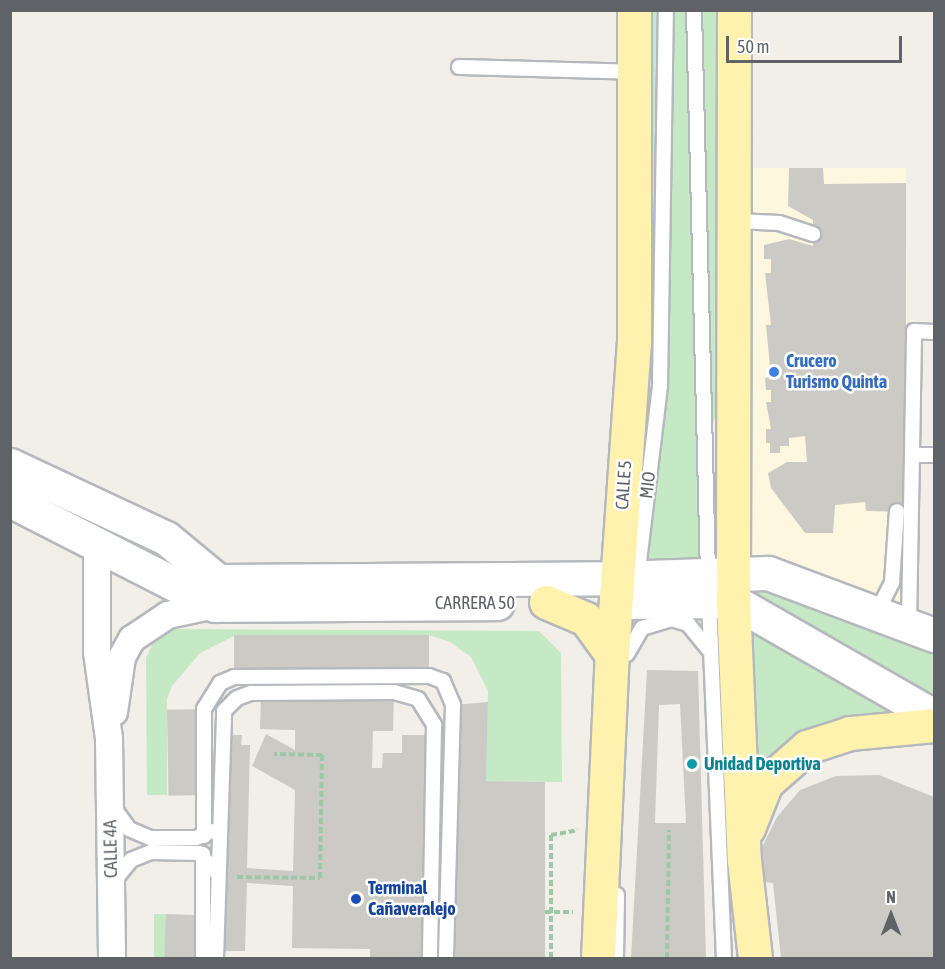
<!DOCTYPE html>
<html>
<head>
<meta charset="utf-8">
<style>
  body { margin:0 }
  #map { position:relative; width:945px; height:969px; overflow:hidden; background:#f1efe8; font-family:"Asap Condensed",sans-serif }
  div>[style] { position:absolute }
  .commercial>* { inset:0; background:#fef7e0 }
  .green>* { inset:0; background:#c5e8c5; transform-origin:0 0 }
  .building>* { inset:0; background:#cccac5; transform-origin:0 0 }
  .path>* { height:4px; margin-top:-2px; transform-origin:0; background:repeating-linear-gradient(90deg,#9cc7a9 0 6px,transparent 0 9px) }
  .roads { filter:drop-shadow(2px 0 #b5b8bc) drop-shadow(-2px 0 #b5b8bc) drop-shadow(0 2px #b5b8bc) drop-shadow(0 -2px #b5b8bc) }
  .service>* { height:14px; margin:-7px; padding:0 7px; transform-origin:7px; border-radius:7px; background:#fff }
  .minor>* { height:26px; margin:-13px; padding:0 13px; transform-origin:13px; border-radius:13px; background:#fff }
  .tertiary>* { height:33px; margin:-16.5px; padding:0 16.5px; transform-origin:16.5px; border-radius:16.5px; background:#fff }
  .secondary>* { height:33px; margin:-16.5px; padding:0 16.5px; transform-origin:16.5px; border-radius:16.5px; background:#fff }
  .primary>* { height:33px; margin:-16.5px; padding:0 16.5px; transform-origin:16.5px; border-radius:16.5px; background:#fff2af }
  .dots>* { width:16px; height:16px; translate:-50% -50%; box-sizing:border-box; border:3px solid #fff; border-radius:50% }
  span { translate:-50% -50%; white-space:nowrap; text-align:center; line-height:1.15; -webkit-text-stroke:5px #fff; paint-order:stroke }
  .shop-label { font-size:18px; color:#366cbe; font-weight:700 }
  .left { translate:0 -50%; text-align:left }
  .street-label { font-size:18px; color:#5f6368 }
  .culture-label { font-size:18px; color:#0d838f; font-weight:700 }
  .transit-label { font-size:18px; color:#164399; font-weight:700 }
  .frame { position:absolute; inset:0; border:12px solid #5f6368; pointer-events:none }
  .north { position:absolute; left:861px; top:885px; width:60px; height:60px; -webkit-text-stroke:4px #fff; paint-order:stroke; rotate:0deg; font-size:16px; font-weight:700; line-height:24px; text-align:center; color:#5f6368 }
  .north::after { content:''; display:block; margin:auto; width:21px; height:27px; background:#5f6368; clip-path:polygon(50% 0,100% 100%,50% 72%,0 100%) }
  .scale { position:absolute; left:726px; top:36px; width:176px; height:27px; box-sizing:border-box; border:3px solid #5f6368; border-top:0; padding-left:8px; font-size:18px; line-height:21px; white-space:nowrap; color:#5f6368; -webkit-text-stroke:4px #fff; paint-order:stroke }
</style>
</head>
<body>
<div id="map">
  <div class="commercial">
    <i style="clip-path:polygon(737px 168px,906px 168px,909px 624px,734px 571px)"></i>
  </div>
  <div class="green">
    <i style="clip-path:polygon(634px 11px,734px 11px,736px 360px,704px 448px,708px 572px,637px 577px,660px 385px,634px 343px)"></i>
    <i style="clip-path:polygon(751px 571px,934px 635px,934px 725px,850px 733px,755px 805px,733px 601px)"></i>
    <i style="clip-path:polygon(175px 629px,539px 631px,561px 653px,562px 782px,486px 781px,488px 691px,471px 657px,450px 642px,429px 635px,234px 636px,200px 653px,172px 686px,167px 699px,167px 795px,147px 795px,146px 658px,154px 640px)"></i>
    <i style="left:154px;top:914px;width:12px;height:44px"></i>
  </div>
  <div class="building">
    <i style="clip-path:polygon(789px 168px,823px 168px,824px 184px,906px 183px,906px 512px,866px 511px,865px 502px,835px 505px,833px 533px,805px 533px,771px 488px,768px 473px,787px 462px,807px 462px,805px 436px,789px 438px,789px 446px,780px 446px,780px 453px,770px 453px,770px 443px,766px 443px,766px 429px,771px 429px,766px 402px,771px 402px,771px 390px,766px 390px,765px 378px,771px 377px,766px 325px,771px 325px,765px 273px,771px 273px,771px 259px,764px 259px,764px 245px,789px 239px,813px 246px,813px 220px,788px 206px)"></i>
    <i style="left:429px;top:635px;width:41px;height:195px;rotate:90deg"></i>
    <i style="clip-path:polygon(evenodd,647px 670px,698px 671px,706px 958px,631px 958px,647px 670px,680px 704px,686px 823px,655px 823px,659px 705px,680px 704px)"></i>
    <i style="clip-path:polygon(394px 692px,393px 731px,373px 731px,372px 768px,382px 768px,383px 753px,402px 753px,402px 735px,434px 735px,430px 958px,370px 958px,370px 949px,292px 948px,293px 886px,247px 883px,245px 951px,216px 951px,221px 735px,242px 735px,241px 745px,250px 745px,247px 868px,293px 871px,295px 790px,252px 766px,266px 734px,295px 750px,295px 730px,260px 729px,261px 693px)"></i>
    <i style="clip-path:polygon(488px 702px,486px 781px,545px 782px,545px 958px,446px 958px,453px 705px)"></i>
    <i style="left:204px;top:709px;width:86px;height:37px;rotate:89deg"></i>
    <i style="clip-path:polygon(879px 775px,934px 797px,934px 958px,781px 958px,773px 883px,764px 882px,762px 847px,777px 817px,800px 790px,836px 776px)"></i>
    <i style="left:166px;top:914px;width:38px;height:44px;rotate:2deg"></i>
  </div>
  <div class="path">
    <i style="left:237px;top:877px;width:83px;rotate:0.7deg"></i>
    <i style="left:320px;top:878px;width:123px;rotate:-89.1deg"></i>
    <i style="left:322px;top:755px;width:48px;rotate:-178.8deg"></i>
    <i style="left:545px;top:912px;width:28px"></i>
    <i style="left:551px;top:958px;width:123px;rotate:-90deg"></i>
    <i style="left:551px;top:835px;width:27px;rotate:-10deg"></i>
    <i style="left:667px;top:958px;width:128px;rotate:-89.1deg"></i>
  </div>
  <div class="roads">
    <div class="service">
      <i style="left:694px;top:10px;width:566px;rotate:88.58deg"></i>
      <i style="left:459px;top:67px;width:175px;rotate:1.6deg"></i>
      <i style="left:736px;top:221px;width:43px;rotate:2.7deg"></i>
      <i style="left:779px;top:223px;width:36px;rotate:18deg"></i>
      <i style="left:912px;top:455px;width:22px"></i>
      <i style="left:637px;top:579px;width:195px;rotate:-83.2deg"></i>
      <i style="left:660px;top:385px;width:375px;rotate:-89.1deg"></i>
      <i style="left:709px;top:601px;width:357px;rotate:87.6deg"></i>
      <i style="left:877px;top:612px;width:34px;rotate:-63deg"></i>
      <i style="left:892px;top:582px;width:71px;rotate:-86deg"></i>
      <i style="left:909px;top:624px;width:293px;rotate:-89deg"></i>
      <i style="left:914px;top:331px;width:20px;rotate:3deg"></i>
      <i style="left:627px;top:654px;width:30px;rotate:-60deg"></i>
      <i style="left:642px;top:628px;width:30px;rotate:-17deg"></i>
      <i style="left:671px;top:619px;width:18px;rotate:16deg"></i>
      <i style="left:688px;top:624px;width:33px;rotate:51deg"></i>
      <i style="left:114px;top:808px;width:26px;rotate:54deg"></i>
      <i style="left:129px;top:829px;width:23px;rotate:23deg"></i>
      <i style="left:150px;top:838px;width:46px"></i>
      <i style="left:196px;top:838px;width:17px;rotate:-24deg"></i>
      <i style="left:204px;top:836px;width:127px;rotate:-90deg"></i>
      <i style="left:204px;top:709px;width:31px;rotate:-58deg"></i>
      <i style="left:220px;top:683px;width:15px;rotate:-23deg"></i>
      <i style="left:234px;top:677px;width:195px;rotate:-0.3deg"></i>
      <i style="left:429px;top:676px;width:15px;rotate:20deg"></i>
      <i style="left:443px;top:681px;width:26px;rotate:67deg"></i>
      <i style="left:453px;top:705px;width:253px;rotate:91.6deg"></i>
      <i style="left:203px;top:854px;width:104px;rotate:90deg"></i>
      <i style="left:114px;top:881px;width:27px;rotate:-51deg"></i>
      <i style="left:131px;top:860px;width:22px;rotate:-22deg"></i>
      <i style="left:151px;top:852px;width:48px;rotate:1.2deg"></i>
      <i style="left:199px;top:853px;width:25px;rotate:48deg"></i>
      <i style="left:216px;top:958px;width:247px;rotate:-88.1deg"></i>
      <i style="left:224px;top:711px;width:18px;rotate:-45deg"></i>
      <i style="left:237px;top:698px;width:15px;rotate:-20deg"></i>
      <i style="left:251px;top:693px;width:143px;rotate:-0.4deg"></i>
      <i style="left:394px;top:692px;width:25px;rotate:16deg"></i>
      <i style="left:418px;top:699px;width:31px;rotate:58deg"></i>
      <i style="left:434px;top:725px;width:233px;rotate:91deg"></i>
      <i style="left:616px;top:958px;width:63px;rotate:-89.1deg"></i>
    </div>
    <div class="minor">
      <i style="left:97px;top:542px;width:110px;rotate:90deg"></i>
      <i style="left:97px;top:652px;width:88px;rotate:82.1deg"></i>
      <i style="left:109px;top:739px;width:219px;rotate:89.2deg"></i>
      <i style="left:114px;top:712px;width:56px;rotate:-81.7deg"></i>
      <i style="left:122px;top:657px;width:21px;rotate:-61deg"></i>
      <i style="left:132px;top:639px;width:43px;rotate:-33.7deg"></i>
      <i style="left:168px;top:615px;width:48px;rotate:-12deg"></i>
    </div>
    <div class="tertiary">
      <i style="left:10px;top:465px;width:172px;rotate:25.1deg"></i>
      <i style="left:166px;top:538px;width:67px;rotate:39.6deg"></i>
      <i style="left:218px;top:581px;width:400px;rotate:-0.4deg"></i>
      <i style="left:10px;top:500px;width:230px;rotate:27.1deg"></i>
      <i style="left:215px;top:605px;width:282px;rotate:-0.4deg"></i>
    </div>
    <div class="secondary">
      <i style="left:618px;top:578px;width:150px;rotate:-1.9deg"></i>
      <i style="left:768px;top:573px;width:177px;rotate:20.5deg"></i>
      <i style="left:616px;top:602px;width:117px;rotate:-0.5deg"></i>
      <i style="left:733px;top:601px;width:232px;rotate:29.8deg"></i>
    </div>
    <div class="primary">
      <i style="left:734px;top:10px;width:591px;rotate:90.1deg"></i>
      <i style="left:733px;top:601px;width:259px;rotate:87.6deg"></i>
      <i style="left:744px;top:860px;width:99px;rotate:83.6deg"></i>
      <i style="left:546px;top:602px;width:43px;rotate:23deg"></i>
      <i style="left:586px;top:619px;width:44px;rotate:54.2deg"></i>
      <i style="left:748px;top:828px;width:48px;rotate:-68.2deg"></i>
      <i style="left:766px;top:783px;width:55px;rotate:-41.3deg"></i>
      <i style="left:807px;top:747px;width:45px;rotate:-18deg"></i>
      <i style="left:850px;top:733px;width:84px;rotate:-5.4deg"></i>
      <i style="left:598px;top:958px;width:303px;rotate:-87.4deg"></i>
      <i style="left:612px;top:655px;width:313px;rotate:-86deg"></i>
      <i style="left:634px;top:343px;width:333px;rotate:-90deg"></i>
    </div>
  </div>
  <div class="dots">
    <i style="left:774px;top:372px;background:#3f7fe0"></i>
    <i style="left:692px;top:764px;background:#0f9aa8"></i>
    <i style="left:356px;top:899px;background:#1a4fb4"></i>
  </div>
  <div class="shop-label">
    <span class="left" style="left:786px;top:372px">Crucero<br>Turismo Quinta</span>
  </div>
  <div class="street-label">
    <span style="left:624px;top:485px;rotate:-86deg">CALLE 5</span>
    <span style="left:648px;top:485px;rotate:-83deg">MIO</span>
    <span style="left:475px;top:603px">CARRERA 50</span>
    <span style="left:111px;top:849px;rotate:-91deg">CALLE 4A</span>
  </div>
  <div class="culture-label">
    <span class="left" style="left:704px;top:764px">Unidad Deportiva</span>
  </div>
  <div class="transit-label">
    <span class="left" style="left:368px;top:899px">Terminal<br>Cañaveralejo</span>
  </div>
  <div class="frame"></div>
  <div class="north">N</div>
  <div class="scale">50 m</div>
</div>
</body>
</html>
